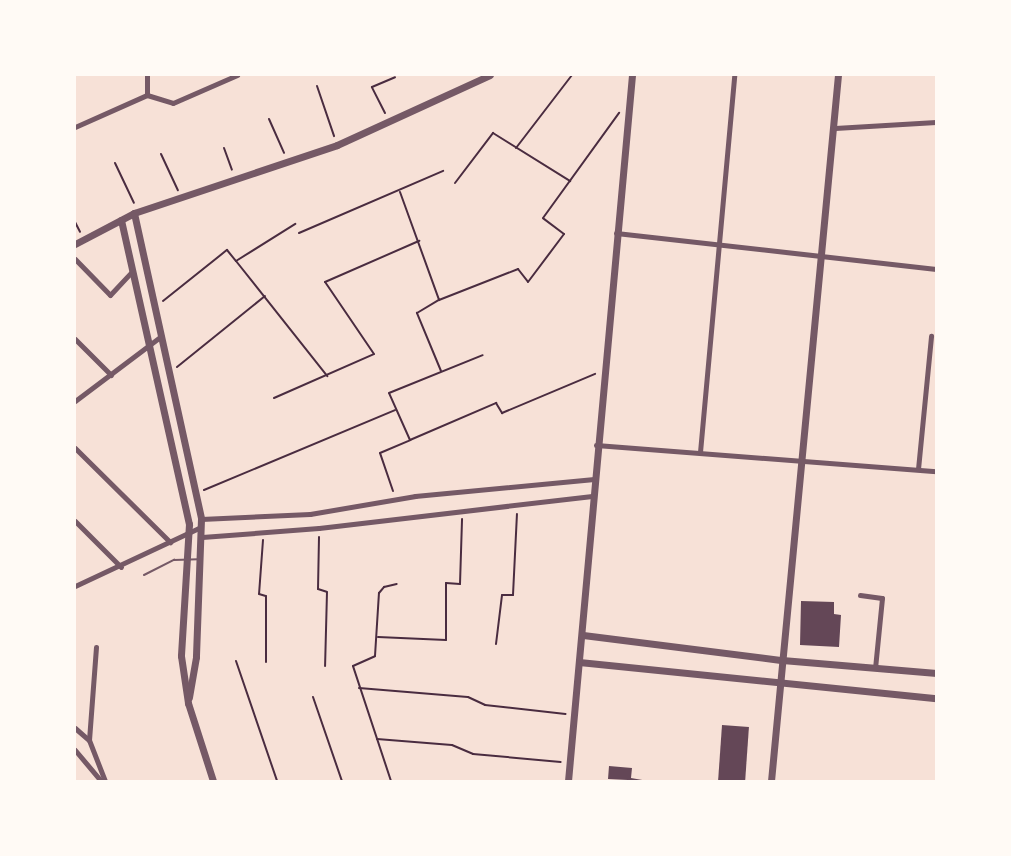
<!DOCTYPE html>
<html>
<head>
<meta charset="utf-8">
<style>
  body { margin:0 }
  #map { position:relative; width:1011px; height:856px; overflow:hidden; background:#f7e1d7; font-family:"Work Sans",sans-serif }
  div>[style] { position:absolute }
  .building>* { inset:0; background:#644757; transform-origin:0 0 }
  .path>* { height:2px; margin:-1px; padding:0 1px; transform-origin:1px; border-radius:1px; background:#4a2c40 }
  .service>* { height:2px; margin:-1px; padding:0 1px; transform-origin:1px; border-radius:1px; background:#755966 }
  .minor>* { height:5px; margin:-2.5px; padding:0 2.5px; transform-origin:2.5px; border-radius:2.5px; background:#755966 }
  .tertiary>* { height:7px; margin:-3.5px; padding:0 3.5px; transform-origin:3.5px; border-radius:3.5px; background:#755966 }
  span { translate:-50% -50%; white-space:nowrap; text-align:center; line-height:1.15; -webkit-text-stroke:6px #fffaf5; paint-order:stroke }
  .frame { position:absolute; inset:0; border:76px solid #fffaf5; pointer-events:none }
</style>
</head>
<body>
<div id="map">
  <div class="building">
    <i style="clip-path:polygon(801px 601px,834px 602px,834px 614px,841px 615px,839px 647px,800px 645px)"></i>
    <i style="left:722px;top:725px;width:27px;height:56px;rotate:4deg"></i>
    <i style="clip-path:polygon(609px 766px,632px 768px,631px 778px,648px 781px,608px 779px)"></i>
  </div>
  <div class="path">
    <i style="left:317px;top:86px;width:53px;rotate:71.2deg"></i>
    <i style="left:385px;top:113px;width:29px;rotate:-117deg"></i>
    <i style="left:372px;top:87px;width:25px;rotate:-23deg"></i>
    <i style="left:269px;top:119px;width:37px;rotate:66deg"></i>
    <i style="left:224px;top:148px;width:23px;rotate:70deg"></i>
    <i style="left:516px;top:148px;width:92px;rotate:-52.5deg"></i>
    <i style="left:161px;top:154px;width:40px;rotate:65deg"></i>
    <i style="left:115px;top:163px;width:44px;rotate:64.6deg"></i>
    <i style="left:455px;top:183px;width:63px;rotate:-52.8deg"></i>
    <i style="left:493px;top:133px;width:91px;rotate:31.9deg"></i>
    <i style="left:400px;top:192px;width:115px;rotate:70.1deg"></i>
    <i style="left:75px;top:222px;width:11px;rotate:63deg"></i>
    <i style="left:299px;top:233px;width:157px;rotate:-23.3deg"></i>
    <i style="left:236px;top:261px;width:147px;rotate:51.6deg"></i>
    <i style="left:163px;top:301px;width:82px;rotate:-38.6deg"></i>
    <i style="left:227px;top:250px;width:14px;rotate:51deg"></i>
    <i style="left:236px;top:261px;width:70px;rotate:-32.1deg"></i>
    <i style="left:177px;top:367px;width:113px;rotate:-38.9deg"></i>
    <i style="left:441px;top:371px;width:63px;rotate:-112.5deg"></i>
    <i style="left:417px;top:313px;width:26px;rotate:-31deg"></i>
    <i style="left:439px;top:300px;width:85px;rotate:-21.4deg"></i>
    <i style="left:518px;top:269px;width:16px;rotate:52deg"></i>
    <i style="left:528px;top:282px;width:60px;rotate:-53.1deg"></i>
    <i style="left:564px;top:234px;width:26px;rotate:-143deg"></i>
    <i style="left:543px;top:218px;width:130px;rotate:-54.1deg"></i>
    <i style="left:274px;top:398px;width:109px;rotate:-23.7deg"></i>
    <i style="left:374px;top:354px;width:87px;rotate:-124.2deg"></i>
    <i style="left:325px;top:282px;width:103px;rotate:-23.6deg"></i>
    <i style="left:410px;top:440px;width:94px;rotate:-23.3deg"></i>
    <i style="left:496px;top:403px;width:12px;rotate:59deg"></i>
    <i style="left:502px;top:413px;width:101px;rotate:-22.8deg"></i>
    <i style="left:204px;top:490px;width:207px;rotate:-22.7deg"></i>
    <i style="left:393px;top:491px;width:40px;rotate:-108.9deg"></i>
    <i style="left:380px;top:453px;width:33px;rotate:-23deg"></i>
    <i style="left:410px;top:440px;width:51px;rotate:-114.1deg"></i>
    <i style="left:389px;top:393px;width:101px;rotate:-22deg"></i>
    <i style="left:319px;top:537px;width:52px;rotate:91.1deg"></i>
    <i style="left:318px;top:589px;width:9px;rotate:18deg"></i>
    <i style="left:327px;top:592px;width:74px;rotate:91.5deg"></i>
    <i style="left:263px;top:540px;width:54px;rotate:94.2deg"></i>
    <i style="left:259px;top:594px;width:7px;rotate:16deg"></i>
    <i style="left:266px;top:596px;width:66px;rotate:90deg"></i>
    <i style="left:378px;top:637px;width:68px;rotate:2.5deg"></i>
    <i style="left:446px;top:640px;width:57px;rotate:-90deg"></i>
    <i style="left:446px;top:583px;width:14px;rotate:4deg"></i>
    <i style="left:460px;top:584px;width:65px;rotate:-88.2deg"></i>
    <i style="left:496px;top:644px;width:49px;rotate:-83deg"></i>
    <i style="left:502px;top:595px;width:11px"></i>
    <i style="left:513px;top:595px;width:81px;rotate:-87.2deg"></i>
    <i style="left:236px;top:661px;width:127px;rotate:71.1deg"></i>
    <i style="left:359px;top:688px;width:109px;rotate:4.7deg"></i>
    <i style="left:468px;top:697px;width:19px;rotate:25deg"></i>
    <i style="left:485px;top:705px;width:81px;rotate:6.3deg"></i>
    <i style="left:313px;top:697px;width:89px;rotate:71deg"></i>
    <i style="left:377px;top:739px;width:75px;rotate:4.6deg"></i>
    <i style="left:452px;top:745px;width:23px;rotate:23deg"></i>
    <i style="left:473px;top:754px;width:88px;rotate:5.2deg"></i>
    <i style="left:391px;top:781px;width:121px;rotate:-108.3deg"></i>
    <i style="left:353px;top:666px;width:24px;rotate:-24deg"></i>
    <i style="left:375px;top:656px;width:63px;rotate:-86.4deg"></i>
    <i style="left:379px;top:593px;width:8px;rotate:-50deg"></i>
    <i style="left:384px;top:587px;width:13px;rotate:-13deg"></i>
  </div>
  <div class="service">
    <i style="left:144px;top:575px;width:34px;rotate:-27deg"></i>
    <i style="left:174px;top:560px;width:24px;rotate:-2deg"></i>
  </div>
  <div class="minor">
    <i style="left:147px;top:75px;width:20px;rotate:90deg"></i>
    <i style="left:75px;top:127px;width:79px;rotate:-24deg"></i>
    <i style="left:147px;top:95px;width:27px;rotate:17deg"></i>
    <i style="left:173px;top:103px;width:70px;rotate:-23.6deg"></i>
    <i style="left:835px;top:128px;width:101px;rotate:-3.4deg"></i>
    <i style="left:616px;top:233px;width:322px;rotate:6.4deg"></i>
    <i style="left:75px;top:259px;width:50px;rotate:45.8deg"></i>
    <i style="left:110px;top:295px;width:33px;rotate:-47deg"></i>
    <i style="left:75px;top:339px;width:51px;rotate:45deg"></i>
    <i style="left:75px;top:401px;width:106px;rotate:-37deg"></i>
    <i style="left:596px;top:445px;width:341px;rotate:4.4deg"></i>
    <i style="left:75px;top:448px;width:134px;rotate:44.7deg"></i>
    <i style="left:700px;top:452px;width:379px;rotate:-84.8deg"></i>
    <i style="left:918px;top:469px;width:134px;rotate:-84.4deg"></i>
    <i style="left:201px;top:519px;width:109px;rotate:-2.6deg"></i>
    <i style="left:310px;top:514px;width:107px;rotate:-9.7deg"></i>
    <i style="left:415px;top:496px;width:180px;rotate:-5.4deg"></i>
    <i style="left:75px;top:521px;width:65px;rotate:45deg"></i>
    <i style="left:202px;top:537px;width:117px;rotate:-4.4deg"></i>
    <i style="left:319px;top:528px;width:275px;rotate:-6.7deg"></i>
    <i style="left:75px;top:586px;width:139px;rotate:-25.1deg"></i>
    <i style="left:860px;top:595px;width:22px;rotate:8deg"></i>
    <i style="left:882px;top:598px;width:70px;rotate:95.7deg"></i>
    <i style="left:96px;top:647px;width:93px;rotate:94.3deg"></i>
    <i style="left:89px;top:740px;width:44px;rotate:68.7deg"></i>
    <i style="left:75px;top:728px;width:18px;rotate:41deg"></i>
    <i style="left:75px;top:750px;width:40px;rotate:50deg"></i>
  </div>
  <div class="tertiary">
    <i style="left:134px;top:213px;width:313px;rotate:77.6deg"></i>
    <i style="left:201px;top:519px;width:138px;rotate:92.1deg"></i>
    <i style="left:196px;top:657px;width:41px;rotate:99.9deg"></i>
    <i style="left:121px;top:220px;width:312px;rotate:77.4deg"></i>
    <i style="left:189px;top:524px;width:132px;rotate:93.5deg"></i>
    <i style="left:181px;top:656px;width:48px;rotate:81.5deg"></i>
    <i style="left:188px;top:703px;width:82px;rotate:72.2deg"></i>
    <i style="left:75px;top:244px;width:67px;rotate:-27.7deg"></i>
    <i style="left:134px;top:213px;width:214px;rotate:-18.5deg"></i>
    <i style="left:337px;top:145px;width:168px;rotate:-24.6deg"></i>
    <i style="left:583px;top:635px;width:201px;rotate:7.2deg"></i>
    <i style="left:782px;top:660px;width:155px;rotate:4.8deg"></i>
    <i style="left:579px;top:662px;width:359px;rotate:5.8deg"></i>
    <i style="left:568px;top:781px;width:709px;rotate:-84.82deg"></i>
    <i style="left:771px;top:781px;width:709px;rotate:-84.58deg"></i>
  </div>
  <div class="frame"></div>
</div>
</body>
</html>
